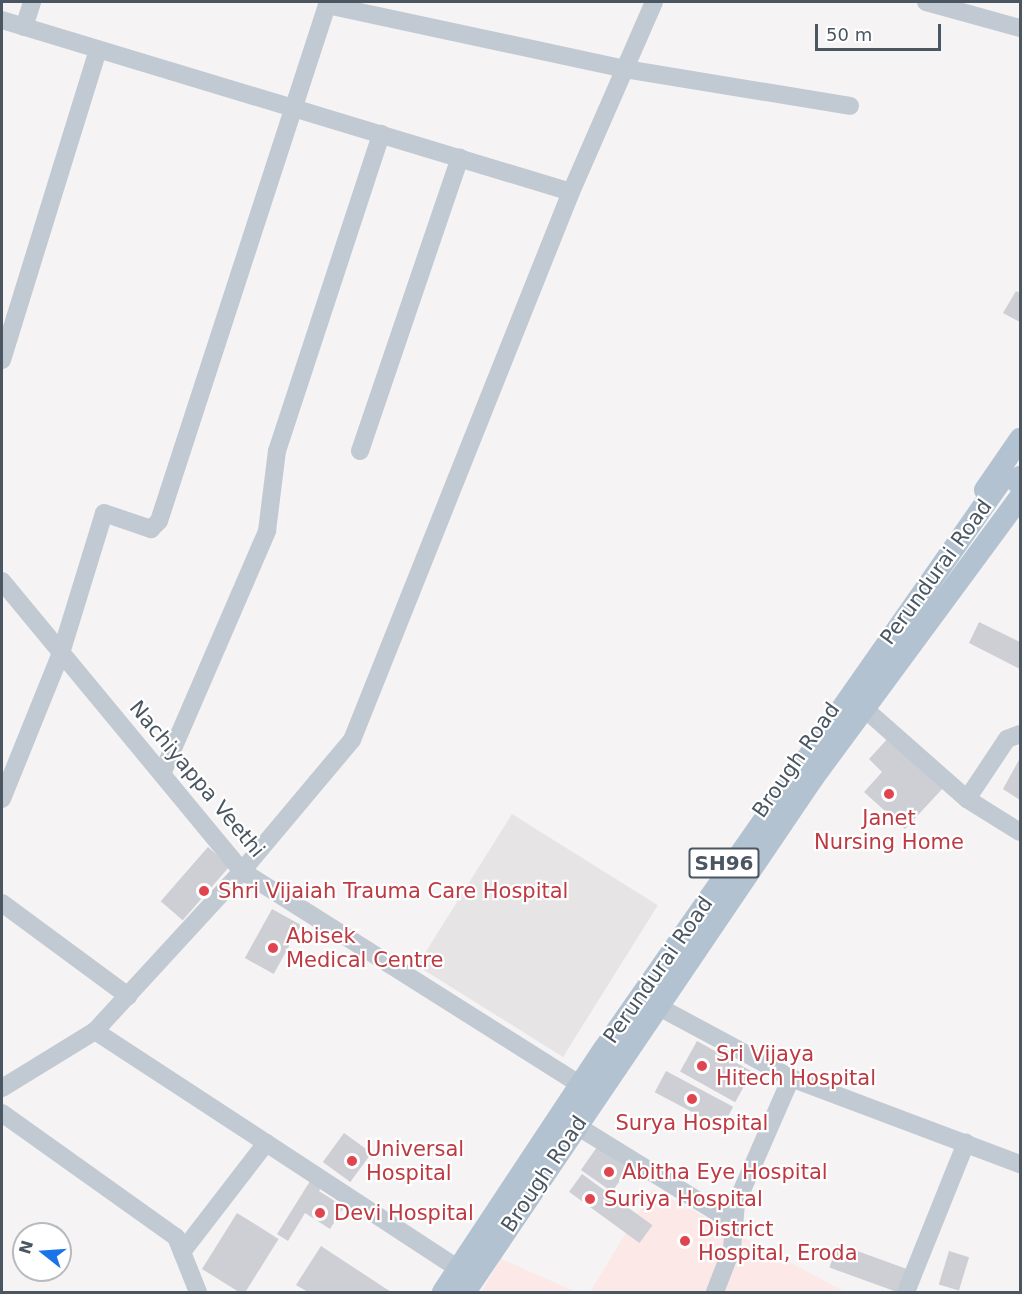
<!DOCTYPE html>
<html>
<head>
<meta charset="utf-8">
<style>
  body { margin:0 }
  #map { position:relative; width:1022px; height:1294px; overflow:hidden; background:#f5f3f3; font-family:"DejaVu Sans",sans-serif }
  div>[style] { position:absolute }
  .education>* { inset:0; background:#e6e4e5; transform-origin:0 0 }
  .medical>* { inset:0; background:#fce8e6 }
  .building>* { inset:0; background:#cdcfd5; transform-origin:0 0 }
  .minor>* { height:18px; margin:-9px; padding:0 9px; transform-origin:9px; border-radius:9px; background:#c1cad2 }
  .major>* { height:22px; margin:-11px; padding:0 11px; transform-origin:11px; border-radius:11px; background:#b3c2d1 }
  .major-bridge>* { height:22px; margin:-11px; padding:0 11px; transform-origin:11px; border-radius:11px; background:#b3c2d1 }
  .dots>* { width:16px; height:16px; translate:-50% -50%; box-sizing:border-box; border:3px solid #fff; border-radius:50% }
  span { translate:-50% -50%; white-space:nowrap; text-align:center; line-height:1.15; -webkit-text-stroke:4.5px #fff; paint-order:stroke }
  .shield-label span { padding:2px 4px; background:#fff; border:2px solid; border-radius:4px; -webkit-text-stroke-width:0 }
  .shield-label { font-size:20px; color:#4a5661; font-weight:700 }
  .street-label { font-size:21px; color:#4a5661 }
  .health-label { font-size:21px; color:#be3a42 }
  .left { translate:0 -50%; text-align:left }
  .frame { position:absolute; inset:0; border:3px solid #4a5661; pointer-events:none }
  .north { position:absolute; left:12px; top:1222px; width:60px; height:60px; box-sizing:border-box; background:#fff; border:2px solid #b7bbc0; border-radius:50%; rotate:287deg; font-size:16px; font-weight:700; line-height:24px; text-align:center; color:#4a5661 }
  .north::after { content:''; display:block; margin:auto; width:21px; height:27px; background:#1a73e8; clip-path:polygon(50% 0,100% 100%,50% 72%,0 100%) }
  .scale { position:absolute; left:815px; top:24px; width:126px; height:27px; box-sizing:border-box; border:3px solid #4a5661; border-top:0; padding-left:8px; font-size:18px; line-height:21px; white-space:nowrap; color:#4a5661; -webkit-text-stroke:4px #fff; paint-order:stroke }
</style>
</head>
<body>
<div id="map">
  <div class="education">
    <i style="left:512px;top:814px;width:172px;height:179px;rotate:32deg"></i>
  </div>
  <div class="medical">
    <i style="clip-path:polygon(653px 1189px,845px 1292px,590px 1292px)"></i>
    <i style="clip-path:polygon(501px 1259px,576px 1292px,481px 1292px)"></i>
  </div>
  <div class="building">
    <i style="clip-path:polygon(1016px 291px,1020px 293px,1020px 322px,1003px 313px)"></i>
    <i style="clip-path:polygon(979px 622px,1020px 642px,1020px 669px,969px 643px)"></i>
    <i style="clip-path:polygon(890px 736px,944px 787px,905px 829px,864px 792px,882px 772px,869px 759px)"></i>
    <i style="clip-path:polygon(1020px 758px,1020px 800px,1003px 789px)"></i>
    <i style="left:208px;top:847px;width:29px;height:72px;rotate:41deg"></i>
    <i style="left:272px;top:909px;width:33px;height:56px;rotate:29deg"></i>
    <i style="left:697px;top:1041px;width:63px;height:35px;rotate:29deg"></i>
    <i style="left:666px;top:1071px;width:76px;height:24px;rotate:28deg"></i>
    <i style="left:344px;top:1133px;width:34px;height:36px;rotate:36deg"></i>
    <i style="left:597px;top:1147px;width:38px;height:28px;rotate:35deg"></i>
    <i style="left:582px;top:1174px;width:87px;height:22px;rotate:36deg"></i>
    <i style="clip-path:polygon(312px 1178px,323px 1185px,319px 1191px,344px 1207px,330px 1229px,305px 1213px,288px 1241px,277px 1234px)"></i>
    <i style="left:237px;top:1213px;width:49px;height:66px;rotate:32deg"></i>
    <i style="left:838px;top:1244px;width:74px;height:25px;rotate:20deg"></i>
    <i style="clip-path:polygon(321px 1246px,391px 1292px,308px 1292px,296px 1285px)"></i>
    <i style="left:949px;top:1251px;width:21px;height:35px;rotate:17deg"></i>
  </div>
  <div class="minor">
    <i style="left:926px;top:2px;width:98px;rotate:15.5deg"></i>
    <i style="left:327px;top:5px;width:305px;rotate:12.1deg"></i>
    <i style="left:625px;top:69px;width:228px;rotate:9.3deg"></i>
    <i style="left:2px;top:20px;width:594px;rotate:16.82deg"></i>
    <i style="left:571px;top:192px;width:207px;rotate:-66.4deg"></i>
    <i style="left:24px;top:27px;width:26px;rotate:-72deg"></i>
    <i style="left:2px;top:360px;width:325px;rotate:-72.8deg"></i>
    <i style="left:360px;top:451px;width:310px;rotate:-71.2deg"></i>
    <i style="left:2px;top:581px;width:376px;rotate:50.4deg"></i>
    <i style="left:242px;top:871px;width:414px;rotate:32.3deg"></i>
    <i style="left:866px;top:710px;width:135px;rotate:41.4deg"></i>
    <i style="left:967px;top:799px;width:62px;rotate:31.9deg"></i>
    <i style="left:162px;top:774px;width:265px;rotate:-66.6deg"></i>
    <i style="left:267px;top:531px;width:81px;rotate:-82.9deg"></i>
    <i style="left:277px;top:451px;width:334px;rotate:-71.8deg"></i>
    <i style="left:2px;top:799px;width:157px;rotate:-68deg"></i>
    <i style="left:61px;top:653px;width:146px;rotate:-72.9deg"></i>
    <i style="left:104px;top:513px;width:50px;rotate:18.8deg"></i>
    <i style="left:151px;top:529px;width:11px;rotate:-45deg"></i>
    <i style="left:159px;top:521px;width:546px;rotate:-71.96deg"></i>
    <i style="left:967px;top:799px;width:72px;rotate:-56.3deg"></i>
    <i style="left:1007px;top:739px;width:14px;rotate:-21deg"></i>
    <i style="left:2px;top:903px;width:157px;rotate:36.4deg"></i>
    <i style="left:657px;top:1006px;width:152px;rotate:28.2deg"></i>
    <i style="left:791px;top:1078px;width:245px;rotate:20.6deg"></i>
    <i style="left:95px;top:1031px;width:427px;rotate:33.2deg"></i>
    <i style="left:2px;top:1088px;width:109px;rotate:-31.5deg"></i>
    <i style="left:95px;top:1031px;width:217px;rotate:-47.4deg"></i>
    <i style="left:242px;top:871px;width:171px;rotate:-50deg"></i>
    <i style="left:352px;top:740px;width:590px;rotate:-68.22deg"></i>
    <i style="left:2px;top:1113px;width:214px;rotate:35.5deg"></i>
    <i style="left:176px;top:1237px;width:59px;rotate:68.2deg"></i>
    <i style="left:577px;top:1126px;width:185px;rotate:31.7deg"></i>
    <i style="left:182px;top:1252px;width:138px;rotate:-52.4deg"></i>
    <i style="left:715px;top:1292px;width:47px;rotate:-68.9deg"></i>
    <i style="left:732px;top:1248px;width:44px;rotate:-84.8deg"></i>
    <i style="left:736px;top:1204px;width:137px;rotate:-66.4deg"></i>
    <i style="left:906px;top:1292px;width:161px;rotate:-68.1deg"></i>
  </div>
  <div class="major">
    <i style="left:1017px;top:482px;width:6px;rotate:-59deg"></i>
    <i style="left:985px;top:490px;width:62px;rotate:-55.5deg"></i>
    <i style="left:465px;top:1292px;width:621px;rotate:-55.9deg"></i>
    <i style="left:813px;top:778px;width:349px;rotate:-53.6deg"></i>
  </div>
  <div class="major-bridge">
    <i style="left:443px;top:1292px;width:291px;rotate:-56.5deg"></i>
    <i style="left:604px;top:1049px;width:700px;rotate:-55.06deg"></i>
  </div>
  <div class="dots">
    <i style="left:889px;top:794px;background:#e0444e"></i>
    <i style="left:204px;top:891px;background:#e0444e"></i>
    <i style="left:273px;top:948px;background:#e0444e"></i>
    <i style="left:702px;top:1066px;background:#e0444e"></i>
    <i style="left:692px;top:1099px;background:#e0444e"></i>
    <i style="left:352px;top:1161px;background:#e0444e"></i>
    <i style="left:609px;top:1172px;background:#e0444e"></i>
    <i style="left:590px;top:1199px;background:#e0444e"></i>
    <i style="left:320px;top:1213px;background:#e0444e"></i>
    <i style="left:685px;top:1241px;background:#e0444e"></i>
  </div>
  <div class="shield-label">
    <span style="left:724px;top:863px">SH96</span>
  </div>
  <div class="street-label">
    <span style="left:936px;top:572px;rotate:-54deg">Perundurai Road</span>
    <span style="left:796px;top:760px;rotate:-55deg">Brough Road</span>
    <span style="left:197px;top:779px;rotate:50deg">Nachiyappa Veethi</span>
    <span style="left:658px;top:970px;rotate:-55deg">Perundurai Road</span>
    <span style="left:544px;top:1174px;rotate:-56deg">Brough Road</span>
  </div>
  <div class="health-label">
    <span style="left:889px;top:830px">Janet<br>Nursing Home</span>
    <span class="left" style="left:218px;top:891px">Shri Vijaiah Trauma Care Hospital</span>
    <span class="left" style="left:286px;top:948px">Abisek<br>Medical Centre</span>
    <span class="left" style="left:716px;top:1066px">Sri Vijaya<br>Hitech Hospital</span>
    <span style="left:692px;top:1123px">Surya Hospital</span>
    <span class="left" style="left:366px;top:1161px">Universal<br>Hospital</span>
    <span class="left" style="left:622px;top:1172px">Abitha Eye Hospital</span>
    <span class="left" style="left:604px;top:1199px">Suriya Hospital</span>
    <span class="left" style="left:334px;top:1213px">Devi Hospital</span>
    <span class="left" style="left:698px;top:1241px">District<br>Hospital, Eroda</span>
  </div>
  <div class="frame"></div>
  <div class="north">N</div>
  <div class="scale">50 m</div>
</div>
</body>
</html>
